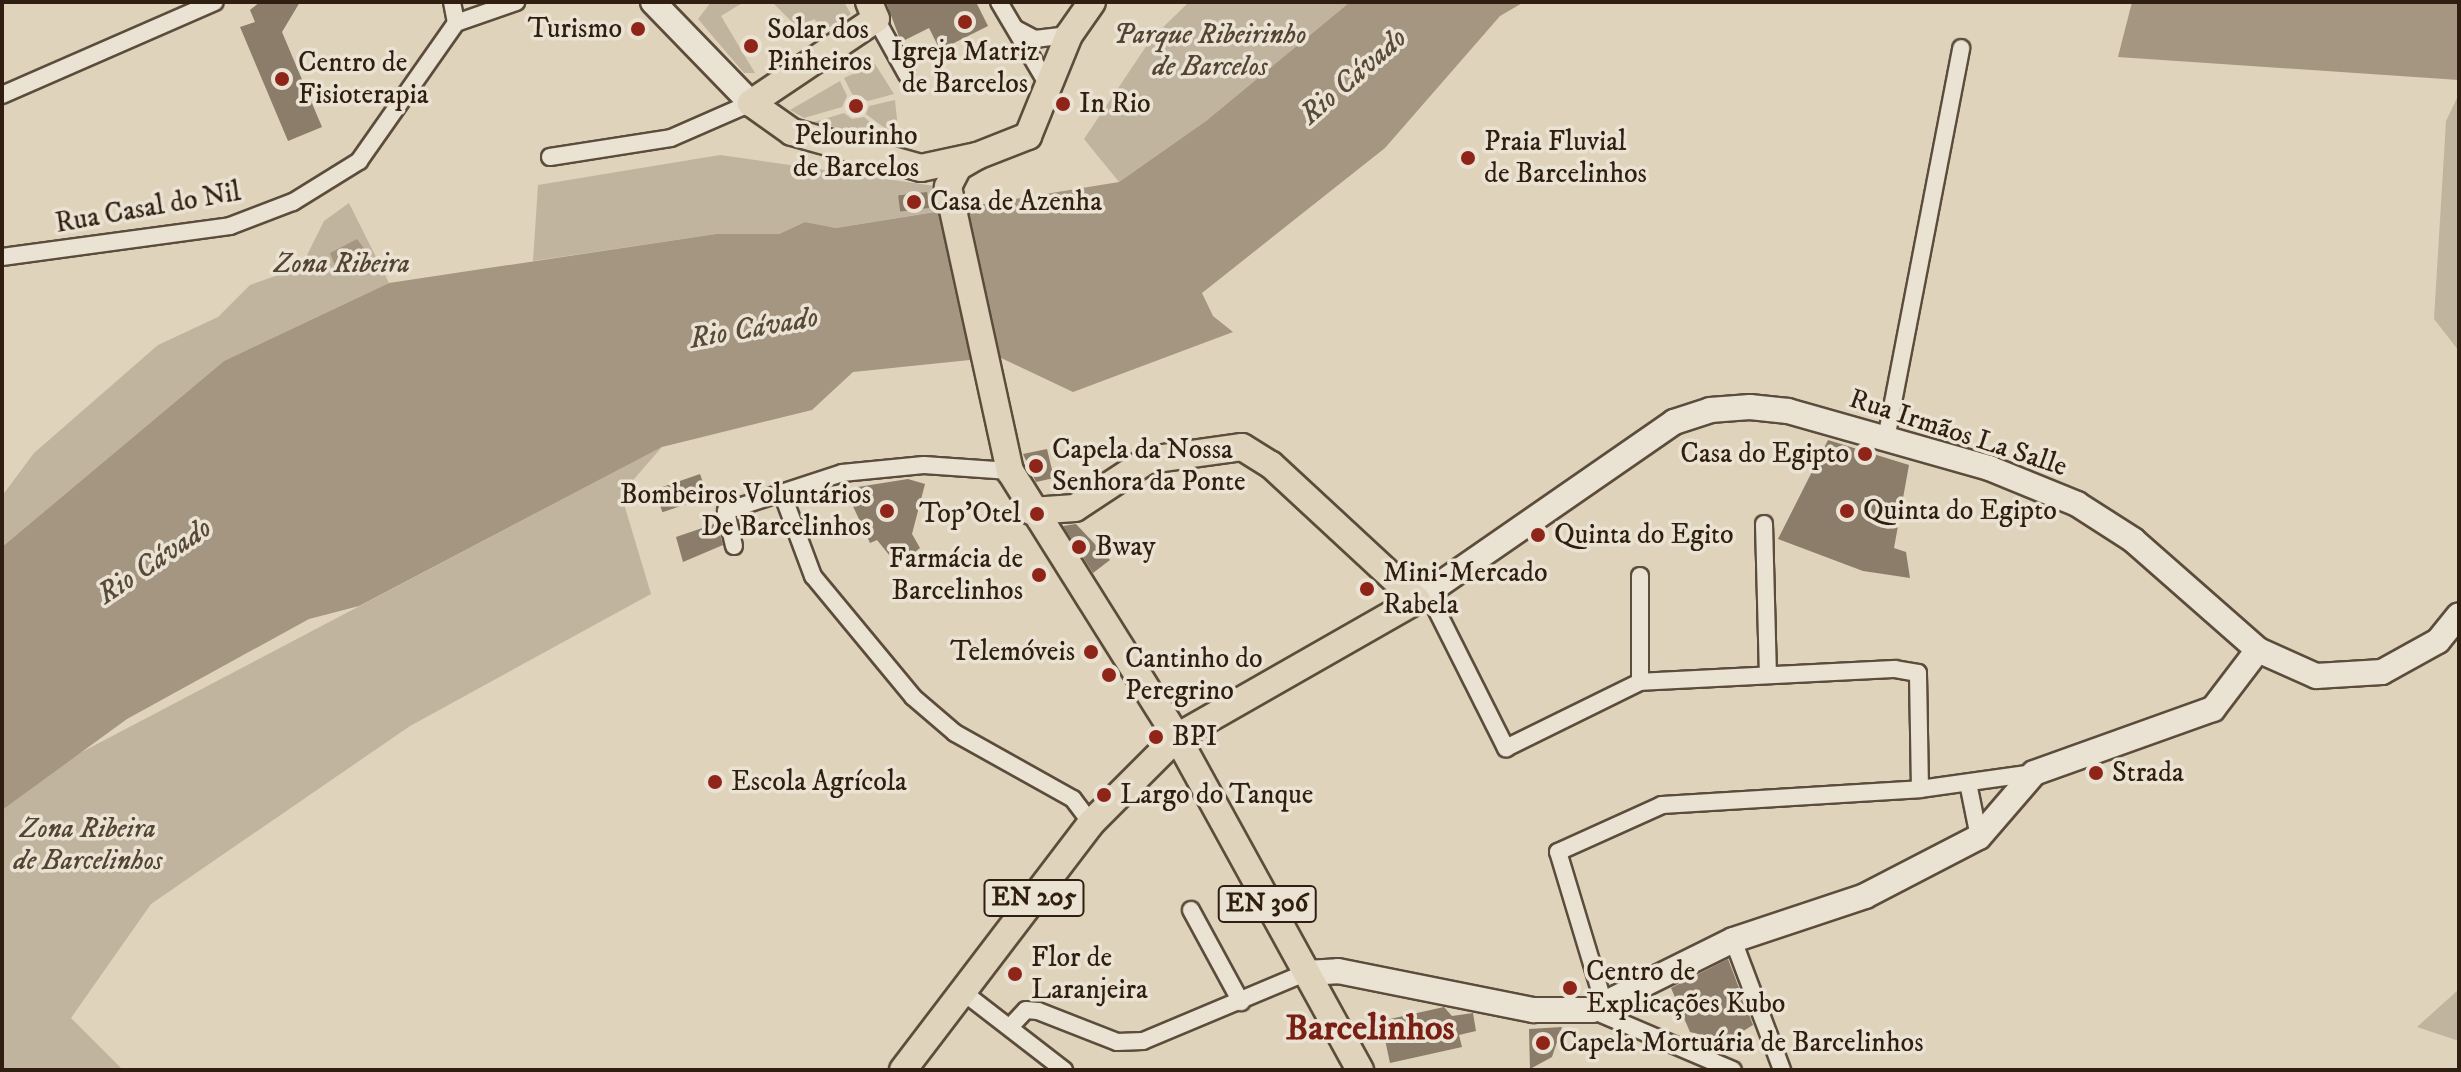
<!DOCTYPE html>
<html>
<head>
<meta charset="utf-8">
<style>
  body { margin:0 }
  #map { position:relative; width:2461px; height:1072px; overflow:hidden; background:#dfd3bb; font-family:"IM FELL DW Pica",serif }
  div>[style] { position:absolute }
  .green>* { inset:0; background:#c1b49e }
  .water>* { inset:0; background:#a49681 }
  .building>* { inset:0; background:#8b7d69; transform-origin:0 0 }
  .roads { filter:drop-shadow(2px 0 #5c4c3b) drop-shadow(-2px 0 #5c4c3b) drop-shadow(0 2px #5c4c3b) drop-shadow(0 -2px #5c4c3b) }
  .street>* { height:16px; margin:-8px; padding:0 8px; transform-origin:8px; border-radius:8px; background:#eae2d3 }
  .secondary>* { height:24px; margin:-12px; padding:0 12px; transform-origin:12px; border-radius:12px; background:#eae2d3 }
  .primary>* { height:26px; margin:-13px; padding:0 13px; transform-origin:13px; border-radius:13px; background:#dfd3bb }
  .dots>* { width:22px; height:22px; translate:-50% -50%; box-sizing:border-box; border:4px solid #eae2d3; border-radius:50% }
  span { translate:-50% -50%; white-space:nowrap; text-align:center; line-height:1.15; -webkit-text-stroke:7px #eae2d3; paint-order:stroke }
  .shield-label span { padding:2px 6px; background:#eae2d3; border:2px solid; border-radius:6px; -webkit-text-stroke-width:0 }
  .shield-label { font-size:26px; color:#301f10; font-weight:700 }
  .poi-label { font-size:28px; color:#301f10 }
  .right { translate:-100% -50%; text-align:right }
  .left { translate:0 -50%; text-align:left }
  .park-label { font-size:28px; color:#544434; font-style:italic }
  .street-label { font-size:28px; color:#301f10 }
  .water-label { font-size:30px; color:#594938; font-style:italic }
  .district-label { font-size:36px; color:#7a1f14; font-weight:700 }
  .frame { position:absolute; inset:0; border:4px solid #301f10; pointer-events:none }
</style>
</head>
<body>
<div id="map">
  <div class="green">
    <i style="clip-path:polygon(711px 2px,744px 2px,721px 16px,755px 73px,744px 73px,698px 19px)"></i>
    <i style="clip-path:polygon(772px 2px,844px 2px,851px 14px,820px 33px,815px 19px,796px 26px)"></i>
    <i style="clip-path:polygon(1189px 2px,1350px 2px,1206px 121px,1119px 182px,1084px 139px,1151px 39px)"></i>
    <i style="clip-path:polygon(875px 64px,894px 94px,868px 101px,852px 94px,844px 78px)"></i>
    <i style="clip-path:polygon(840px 81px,847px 96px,842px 107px,804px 118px,790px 110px)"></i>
    <i style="clip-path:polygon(2459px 94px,2459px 351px,2434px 319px,2446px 121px)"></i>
    <i style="clip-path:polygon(895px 100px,899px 139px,866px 114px,869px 106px)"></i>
    <i style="clip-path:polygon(844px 113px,852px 119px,864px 117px,894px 142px,814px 122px)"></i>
    <i style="clip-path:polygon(720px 155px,935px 186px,945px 210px,836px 228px,805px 222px,779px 234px,716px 234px,533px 261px,538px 185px)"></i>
    <i style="clip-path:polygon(349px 203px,389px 283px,224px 361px,2px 547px,2px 496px,34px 453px,158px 345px,218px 317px,250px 285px,301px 267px,324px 221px)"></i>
    <i style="clip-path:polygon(662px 447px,621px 494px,651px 594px,410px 726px,151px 904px,71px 1018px,123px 1070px,2px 1070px,2px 794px)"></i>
    <i style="clip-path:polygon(2459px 990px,2459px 1041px,2417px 1027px,2457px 991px)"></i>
  </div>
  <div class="water">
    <i style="clip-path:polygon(1350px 2px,1524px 2px,1500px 16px,1385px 148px,1202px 293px,1213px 316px,1233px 332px,1073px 392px,999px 357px,853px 372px,812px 410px,662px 447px,359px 606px,309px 619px,127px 719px,2px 810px,2px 547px,224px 361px,389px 283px,716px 234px,779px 234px,805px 222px,836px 228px,1119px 182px,1206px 121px)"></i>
    <i style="clip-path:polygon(2132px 2px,2459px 2px,2459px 80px,2118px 57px)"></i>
    <i style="clip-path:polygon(357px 239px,370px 257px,339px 276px,330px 253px)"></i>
  </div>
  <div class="building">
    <i style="clip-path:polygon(260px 2px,300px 2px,282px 32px,322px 127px,288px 141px,240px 27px,255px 22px,250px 10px)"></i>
    <i style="clip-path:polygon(886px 2px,976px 2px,988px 26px,940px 50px,929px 28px,901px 42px)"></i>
    <i style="left:927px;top:192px;width:16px;height:29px;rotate:83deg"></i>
    <i style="clip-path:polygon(1828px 440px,1909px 465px,1894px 548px,1906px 552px,1910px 578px,1863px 571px,1778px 539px)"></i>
    <i style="clip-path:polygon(1047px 449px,1054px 478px,1036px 482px,1023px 454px)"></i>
    <i style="left:700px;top:474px;width:24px;height:48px;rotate:71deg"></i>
    <i style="clip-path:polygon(908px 479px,925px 484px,912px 534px,920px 548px,898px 566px,877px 540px,870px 543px,845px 489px)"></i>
    <i style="clip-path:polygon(717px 523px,723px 545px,683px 562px,676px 537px)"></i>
    <i style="clip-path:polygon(1076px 524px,1110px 560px,1093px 573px,1063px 526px)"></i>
    <i style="clip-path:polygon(1728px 959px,1753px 1025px,1727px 1041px,1690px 1032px,1671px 988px)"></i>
    <i style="clip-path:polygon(1444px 1007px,1452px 1016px,1473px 1013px,1476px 1031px,1459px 1035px,1462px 1047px,1390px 1063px,1381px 1021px)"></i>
    <i style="clip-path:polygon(1562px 1027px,1552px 1057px,1530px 1069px,1529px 1029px)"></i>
  </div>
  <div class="roads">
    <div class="street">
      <i style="left:452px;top:2px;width:21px;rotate:79deg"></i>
      <i style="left:999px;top:2px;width:96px;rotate:59.4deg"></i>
      <i style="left:876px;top:19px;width:64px;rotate:61deg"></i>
      <i style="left:456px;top:23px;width:64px;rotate:-19.3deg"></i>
      <i style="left:1016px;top:29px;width:21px;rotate:28deg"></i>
      <i style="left:1035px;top:39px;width:34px;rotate:-7deg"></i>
      <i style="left:2px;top:95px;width:232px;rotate:-23.6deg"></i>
      <i style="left:550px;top:157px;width:122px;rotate:-8.9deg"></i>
      <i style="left:671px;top:138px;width:87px;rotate:-23.6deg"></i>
      <i style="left:2px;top:257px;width:230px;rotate:-7.7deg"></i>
      <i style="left:230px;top:226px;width:67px;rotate:-20.9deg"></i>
      <i style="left:293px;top:202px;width:78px;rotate:-31.8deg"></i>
      <i style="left:359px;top:161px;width:169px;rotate:-54.9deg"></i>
      <i style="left:1886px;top:439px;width:398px;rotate:-79.1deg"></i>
      <i style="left:782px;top:493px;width:89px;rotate:69.5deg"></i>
      <i style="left:813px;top:576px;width:157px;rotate:50.4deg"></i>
      <i style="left:913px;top:697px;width:55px;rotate:40.6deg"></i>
      <i style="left:955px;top:733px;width:135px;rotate:29.2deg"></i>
      <i style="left:1073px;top:799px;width:30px;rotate:53deg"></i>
      <i style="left:1764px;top:524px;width:149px;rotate:88.5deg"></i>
      <i style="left:734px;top:546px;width:36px;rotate:-103deg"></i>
      <i style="left:726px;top:511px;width:122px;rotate:-18.1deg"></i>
      <i style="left:842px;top:473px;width:82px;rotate:-5.6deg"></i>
      <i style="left:924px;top:465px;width:86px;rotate:4deg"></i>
      <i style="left:1428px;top:593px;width:174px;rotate:63.3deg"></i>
      <i style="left:1506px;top:748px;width:149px;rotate:-26.2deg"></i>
      <i style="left:1968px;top:783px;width:55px;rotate:78.5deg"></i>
      <i style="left:1920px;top:789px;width:115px;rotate:-8deg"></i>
      <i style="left:1191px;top:910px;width:105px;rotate:61.5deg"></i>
      <i style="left:1733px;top:940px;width:139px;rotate:69.3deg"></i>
      <i style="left:963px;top:992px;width:128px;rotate:37.7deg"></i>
      <i style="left:1604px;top:1004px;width:159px;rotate:-106.8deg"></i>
      <i style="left:1558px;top:852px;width:114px;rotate:-24.3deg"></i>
      <i style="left:1662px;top:805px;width:258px;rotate:-3.5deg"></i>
      <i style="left:1920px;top:789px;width:116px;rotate:-91deg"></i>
      <i style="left:1918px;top:673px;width:23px;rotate:-170deg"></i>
      <i style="left:1895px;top:669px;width:255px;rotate:177.1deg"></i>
      <i style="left:1640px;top:682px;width:106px;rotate:-90deg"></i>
      <i style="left:1592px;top:1010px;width:153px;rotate:23.1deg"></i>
      <i style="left:1010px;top:1027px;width:23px;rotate:-47deg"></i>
      <i style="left:1026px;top:1010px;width:12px;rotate:5deg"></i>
      <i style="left:1038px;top:1011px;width:85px;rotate:21.4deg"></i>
      <i style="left:1117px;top:1042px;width:26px;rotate:-2deg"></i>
      <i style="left:1143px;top:1041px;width:176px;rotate:-22.8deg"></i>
    </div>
    <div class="secondary">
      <i style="left:653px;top:2px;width:141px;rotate:45.9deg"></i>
      <i style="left:1417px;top:600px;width:313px;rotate:-34.7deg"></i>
      <i style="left:1674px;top:422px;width:38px;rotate:-18deg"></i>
      <i style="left:1710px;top:410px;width:40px;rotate:-4.3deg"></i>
      <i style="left:1750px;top:407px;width:38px;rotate:6deg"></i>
      <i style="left:1788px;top:411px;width:209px;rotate:15.8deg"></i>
      <i style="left:1989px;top:468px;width:95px;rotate:22.2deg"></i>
      <i style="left:2077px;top:504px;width:67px;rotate:32.7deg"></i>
      <i style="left:2133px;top:540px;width:167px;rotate:41.3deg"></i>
      <i style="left:2258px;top:650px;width:64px;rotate:24.1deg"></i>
      <i style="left:2316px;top:676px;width:66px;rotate:-3.5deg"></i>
      <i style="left:2382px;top:672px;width:64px;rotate:-29deg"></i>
      <i style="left:2438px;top:641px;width:33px;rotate:-51deg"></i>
      <i style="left:1305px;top:973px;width:33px;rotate:-3deg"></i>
      <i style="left:1338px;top:971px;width:200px;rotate:11.3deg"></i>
      <i style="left:1534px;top:1010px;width:58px"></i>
      <i style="left:1592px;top:1010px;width:157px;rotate:-26.4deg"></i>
      <i style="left:1733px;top:940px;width:139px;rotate:-18.4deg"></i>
      <i style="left:1865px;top:896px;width:128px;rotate:-27.4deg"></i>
      <i style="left:1979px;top:837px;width:84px;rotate:-49.3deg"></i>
      <i style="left:2034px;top:773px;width:190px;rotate:-19.7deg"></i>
      <i style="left:2213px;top:709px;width:74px;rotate:-52.7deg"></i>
    </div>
    <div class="primary">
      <i style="left:869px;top:2px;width:18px;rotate:68deg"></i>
      <i style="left:876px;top:19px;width:151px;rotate:146.1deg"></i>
      <i style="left:751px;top:103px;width:50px;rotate:35.3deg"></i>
      <i style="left:792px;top:132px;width:134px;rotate:15.6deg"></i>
      <i style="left:921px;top:168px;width:57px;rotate:-12.1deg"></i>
      <i style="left:977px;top:156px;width:55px;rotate:-21.4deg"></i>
      <i style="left:1028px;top:136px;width:109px;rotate:-67.9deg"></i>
      <i style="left:1069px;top:35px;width:40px;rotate:-55.1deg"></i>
      <i style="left:977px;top:156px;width:22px;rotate:150deg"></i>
      <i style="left:958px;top:167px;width:22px;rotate:117deg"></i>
      <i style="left:948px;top:187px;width:291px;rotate:77.7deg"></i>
      <i style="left:1010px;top:471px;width:314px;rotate:57.9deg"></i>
      <i style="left:1177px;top:737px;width:380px;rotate:61.2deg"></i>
      <i style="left:903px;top:1070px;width:310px;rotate:-52.7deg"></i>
      <i style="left:1091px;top:823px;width:122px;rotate:-45deg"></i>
      <i style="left:1177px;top:737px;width:276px;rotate:-29.7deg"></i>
      <i style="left:1417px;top:600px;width:199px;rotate:-137.2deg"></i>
      <i style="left:1271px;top:465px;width:34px;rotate:-148deg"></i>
      <i style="left:1242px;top:447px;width:95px;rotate:172.1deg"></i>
      <i style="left:1148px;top:460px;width:87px;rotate:146.7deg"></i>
      <i style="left:1075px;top:508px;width:44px;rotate:176.1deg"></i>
    </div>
  </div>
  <div class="dots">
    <i style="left:965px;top:22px;background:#8f2418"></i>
    <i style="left:638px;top:29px;background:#8f2418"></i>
    <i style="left:751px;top:46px;background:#8f2418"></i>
    <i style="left:282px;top:79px;background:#8f2418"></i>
    <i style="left:1063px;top:104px;background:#8f2418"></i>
    <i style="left:856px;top:106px;background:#8f2418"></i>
    <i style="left:1468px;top:158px;background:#8f2418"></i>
    <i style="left:914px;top:202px;background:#8f2418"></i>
    <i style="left:1865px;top:454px;background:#8f2418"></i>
    <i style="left:1036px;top:466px;background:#8f2418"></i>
    <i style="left:887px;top:511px;background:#8f2418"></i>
    <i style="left:1847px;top:511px;background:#8f2418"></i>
    <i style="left:1037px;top:514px;background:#8f2418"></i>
    <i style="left:1538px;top:535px;background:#8f2418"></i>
    <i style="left:1079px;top:547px;background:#8f2418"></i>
    <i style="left:1039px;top:575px;background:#8f2418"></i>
    <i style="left:1367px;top:589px;background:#8f2418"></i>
    <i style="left:1091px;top:652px;background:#8f2418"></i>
    <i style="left:1109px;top:675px;background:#8f2418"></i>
    <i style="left:1156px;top:737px;background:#8f2418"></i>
    <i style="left:2096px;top:773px;background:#8f2418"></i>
    <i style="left:715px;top:782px;background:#8f2418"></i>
    <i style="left:1104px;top:795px;background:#8f2418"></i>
    <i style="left:1015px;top:974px;background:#8f2418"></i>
    <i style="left:1570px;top:988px;background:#8f2418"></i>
    <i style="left:1543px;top:1043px;background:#8f2418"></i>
  </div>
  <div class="shield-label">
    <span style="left:1034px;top:898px">EN 205</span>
    <span style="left:1267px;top:904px">EN 306</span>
  </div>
  <div class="poi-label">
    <span class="right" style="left:622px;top:29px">Turismo</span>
    <span class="left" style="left:767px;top:46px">Solar dos<br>Pinheiros</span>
    <span style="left:965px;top:68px">Igreja Matriz<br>de Barcelos</span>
    <span class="left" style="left:298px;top:79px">Centro de<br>Fisioterapia</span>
    <span class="left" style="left:1079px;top:104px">In Rio</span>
    <span style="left:856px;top:152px">Pelourinho<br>de Barcelos</span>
    <span class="left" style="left:1484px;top:158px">Praia Fluvial<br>de Barcelinhos</span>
    <span class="left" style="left:930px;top:202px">Casa de Azenha</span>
    <span class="left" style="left:1052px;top:466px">Capela da Nossa<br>Senhora da Ponte</span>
    <span class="right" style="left:1849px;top:454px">Casa do Egipto</span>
    <span class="right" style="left:871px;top:511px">Bombeiros Voluntários<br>De Barcelinhos</span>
    <span class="left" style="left:1863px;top:511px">Quinta do Egipto</span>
    <span class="right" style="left:1021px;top:514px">Top’Otel</span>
    <span class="left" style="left:1554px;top:535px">Quinta do Egito</span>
    <span class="left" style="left:1095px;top:547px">Bway</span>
    <span class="right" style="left:1023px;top:575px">Farmácia de<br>Barcelinhos</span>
    <span class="left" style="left:1383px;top:589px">Mini-Mercado<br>Rabela</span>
    <span class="right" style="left:1075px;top:652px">Telemóveis</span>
    <span class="left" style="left:1125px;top:675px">Cantinho do<br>Peregrino</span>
    <span class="left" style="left:1172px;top:737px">BPI</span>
    <span class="left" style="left:2112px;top:773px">Strada</span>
    <span class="left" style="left:731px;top:782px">Escola Agrícola</span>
    <span class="left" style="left:1120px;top:795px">Largo do Tanque</span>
    <span class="left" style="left:1031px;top:974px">Flor de<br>Laranjeira</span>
    <span class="left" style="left:1586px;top:988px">Centro de<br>Explicações Kubo</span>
    <span class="left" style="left:1559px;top:1043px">Capela Mortuária de Barcelinhos</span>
  </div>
  <div class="park-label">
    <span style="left:1210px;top:51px">Parque Ribeirinho<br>de Barcelos</span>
    <span style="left:342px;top:264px">Zona Ribeira</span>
    <span style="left:88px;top:845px">Zona Ribeira<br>de Barcelinhos</span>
  </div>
  <div class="street-label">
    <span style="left:148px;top:208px;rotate:-10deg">Rua Casal do Nil</span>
    <span style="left:1958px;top:433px;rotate:18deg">Rua Irmãos La Salle</span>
  </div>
  <div class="water-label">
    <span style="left:1354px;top:77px;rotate:-41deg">Rio Cávado</span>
    <span style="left:754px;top:329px;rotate:-10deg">Rio Cávado</span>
    <span style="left:155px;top:562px;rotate:-34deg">Rio Cávado</span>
  </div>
  <div class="district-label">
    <span style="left:1370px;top:1029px">Barcelinhos</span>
  </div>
  <div class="frame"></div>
</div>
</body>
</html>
